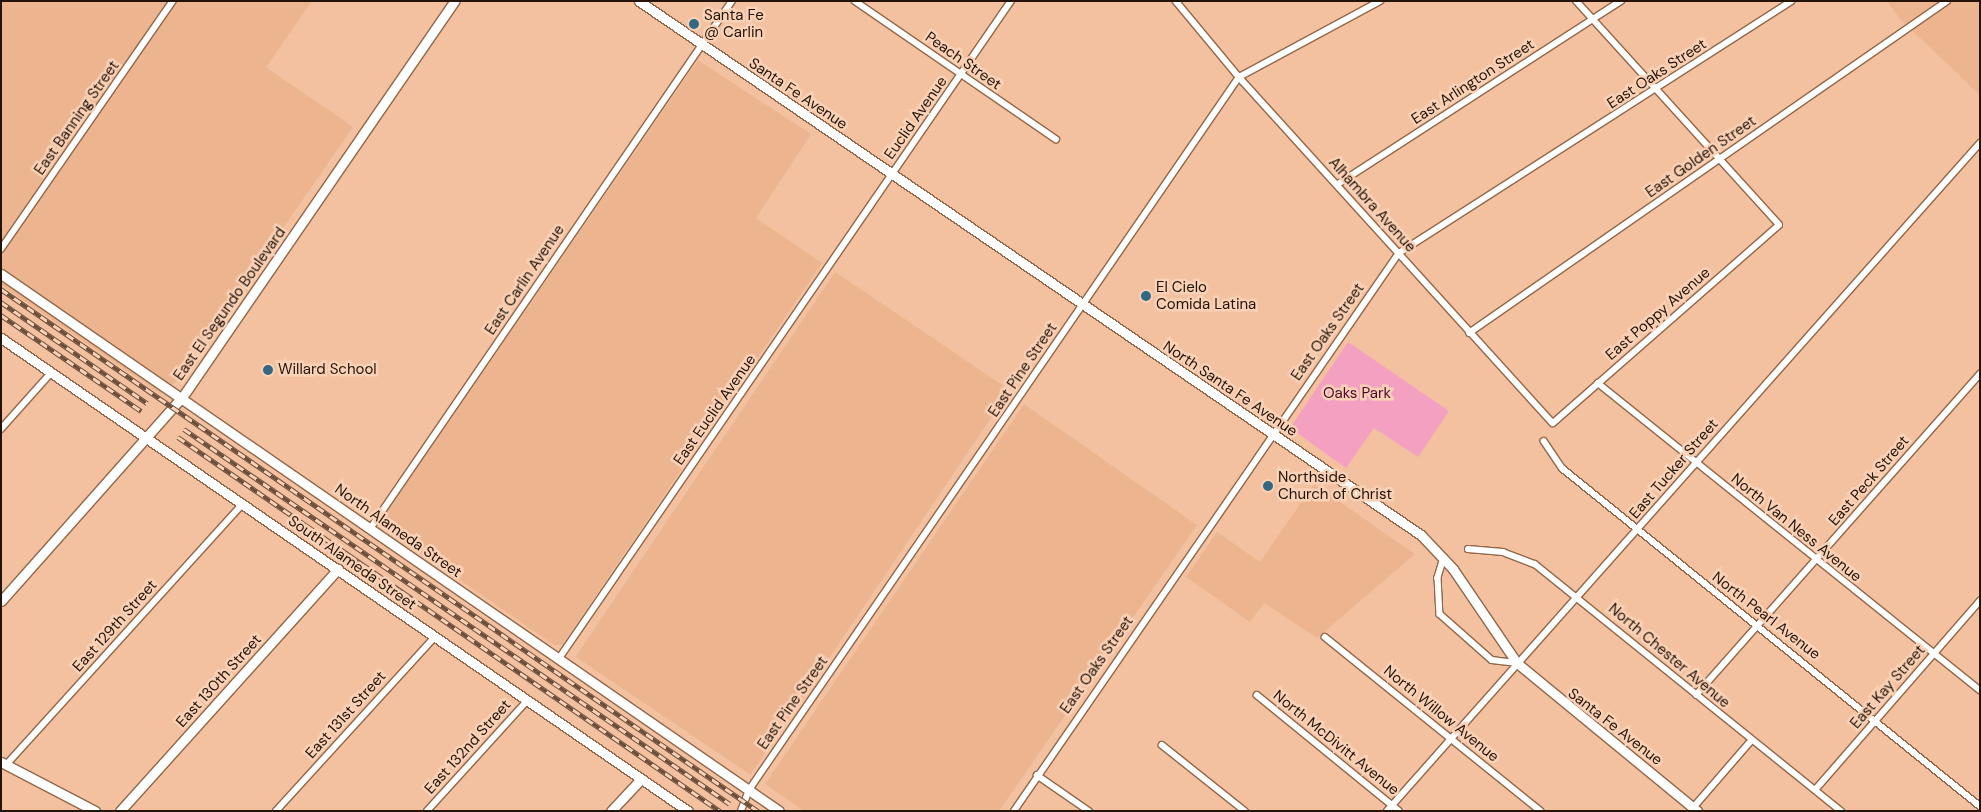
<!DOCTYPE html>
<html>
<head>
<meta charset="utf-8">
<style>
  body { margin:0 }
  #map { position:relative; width:1981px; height:812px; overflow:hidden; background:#f3c1a0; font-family:"DM Sans",sans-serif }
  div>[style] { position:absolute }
  .built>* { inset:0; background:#ecb58f; transform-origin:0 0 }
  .green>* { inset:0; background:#f4a1c1 }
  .roads { filter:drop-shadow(1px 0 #936748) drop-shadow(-1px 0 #936748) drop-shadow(0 1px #936748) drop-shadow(0 -1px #936748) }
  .street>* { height:5.5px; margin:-2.75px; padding:0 2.75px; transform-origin:2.75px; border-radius:2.75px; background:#fff }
  .secondary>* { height:9px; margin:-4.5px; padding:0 4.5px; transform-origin:4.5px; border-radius:4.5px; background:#fff }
  .primary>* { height:9px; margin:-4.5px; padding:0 4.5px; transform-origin:4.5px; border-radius:4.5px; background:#fff }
  .rail>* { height:4.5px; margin-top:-2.25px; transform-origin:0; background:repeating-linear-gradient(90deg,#f9d1b6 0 8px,#6a4e3b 0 16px); box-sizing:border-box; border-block:1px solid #6a4e3b }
  .dots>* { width:14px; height:14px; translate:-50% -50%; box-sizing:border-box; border:2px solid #f9d1b6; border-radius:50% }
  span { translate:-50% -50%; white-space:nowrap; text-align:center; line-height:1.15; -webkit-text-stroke:5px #f9d1b6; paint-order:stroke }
  .poi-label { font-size:15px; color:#241307 }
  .left { translate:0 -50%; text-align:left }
  .street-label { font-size:15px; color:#241307 }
  .park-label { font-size:15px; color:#51062e }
  .frame { position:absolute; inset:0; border:2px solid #241307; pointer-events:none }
</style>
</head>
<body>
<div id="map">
  <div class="built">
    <i style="clip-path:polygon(1px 1px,312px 1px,266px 67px,353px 127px,178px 380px,161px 394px,1px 285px)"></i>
    <i style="clip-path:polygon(1887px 1px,1980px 1px,1980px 95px,1900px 19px)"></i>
    <i style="clip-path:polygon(698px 60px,811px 134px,756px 218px,822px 263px,562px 645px,554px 645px,382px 526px,382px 519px)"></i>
    <i style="left:835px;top:272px;width:211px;height:464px;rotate:34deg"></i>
    <i style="clip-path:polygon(1024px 404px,1197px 525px,999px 811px,804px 811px,765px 784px)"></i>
    <i style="clip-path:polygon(1314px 484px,1415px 554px,1317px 638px,1264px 603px,1250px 622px,1186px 577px,1217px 532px,1260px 562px)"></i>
  </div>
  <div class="green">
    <i style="clip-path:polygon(1348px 342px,1449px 411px,1418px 457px,1374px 428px,1346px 468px,1290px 428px)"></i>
  </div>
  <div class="roads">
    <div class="street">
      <i style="left:855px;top:1px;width:244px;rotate:34.5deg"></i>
      <i style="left:1176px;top:1px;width:99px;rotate:50.3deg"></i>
      <i style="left:1239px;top:77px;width:467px;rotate:47.8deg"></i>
      <i style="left:1553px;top:423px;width:300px;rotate:-41.2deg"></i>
      <i style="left:1779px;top:225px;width:302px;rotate:-132.2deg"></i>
      <i style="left:1338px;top:184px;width:337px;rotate:-32.9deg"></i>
      <i style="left:1px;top:249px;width:302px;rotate:-55.3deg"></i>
      <i style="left:1469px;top:333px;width:582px;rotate:-34.78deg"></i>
      <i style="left:1598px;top:383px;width:490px;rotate:38.8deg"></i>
      <i style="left:1px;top:429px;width:75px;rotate:-48.2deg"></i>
      <i style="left:1544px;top:441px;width:32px;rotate:56deg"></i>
      <i style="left:1562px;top:468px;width:538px;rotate:38.96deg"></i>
      <i style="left:370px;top:529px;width:640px;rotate:-55.57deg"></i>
      <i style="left:1468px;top:549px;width:35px;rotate:5deg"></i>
      <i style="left:1503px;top:552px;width:34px;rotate:21deg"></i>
      <i style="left:1535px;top:564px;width:393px;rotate:38.9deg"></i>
      <i style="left:1444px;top:558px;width:21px;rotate:107deg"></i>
      <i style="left:1438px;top:578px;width:36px;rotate:87deg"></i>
      <i style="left:1440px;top:614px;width:69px;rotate:41.5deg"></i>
      <i style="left:1492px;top:660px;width:25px;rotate:7deg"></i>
      <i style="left:1325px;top:637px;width:277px;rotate:38.9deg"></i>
      <i style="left:558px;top:660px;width:800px;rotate:-55.5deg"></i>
      <i style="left:1257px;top:695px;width:183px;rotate:39.2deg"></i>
      <i style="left:1696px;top:695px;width:429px;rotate:-48.5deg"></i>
      <i style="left:1162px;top:745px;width:106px;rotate:38.5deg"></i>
      <i style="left:6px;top:765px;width:353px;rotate:-47.8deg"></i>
      <i style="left:1037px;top:775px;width:63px;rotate:34.7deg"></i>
      <i style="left:1815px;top:790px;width:251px;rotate:-48.9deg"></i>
      <i style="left:1692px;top:809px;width:90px;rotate:-49.1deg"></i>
      <i style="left:276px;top:811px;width:236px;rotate:-47.6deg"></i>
      <i style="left:427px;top:811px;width:150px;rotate:-47.7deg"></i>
      <i style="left:741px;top:811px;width:22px;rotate:-69deg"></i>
      <i style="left:749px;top:790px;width:865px;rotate:-55.5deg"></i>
      <i style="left:1239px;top:77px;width:160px;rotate:-28.3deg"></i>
      <i style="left:1014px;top:811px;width:678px;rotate:-55.4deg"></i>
      <i style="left:1399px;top:253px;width:466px;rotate:-32.7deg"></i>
      <i style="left:1387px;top:811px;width:893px;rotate:-48.4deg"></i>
    </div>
    <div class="secondary">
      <i style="left:639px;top:1px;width:947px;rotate:34.33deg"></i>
      <i style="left:1421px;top:535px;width:47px;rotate:46.7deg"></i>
      <i style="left:1453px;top:569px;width:114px;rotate:55.8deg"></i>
      <i style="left:1517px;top:663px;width:233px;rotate:39.4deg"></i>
      <i style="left:1px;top:274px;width:945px;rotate:34.61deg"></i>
      <i style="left:1px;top:601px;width:274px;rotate:-48.4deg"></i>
      <i style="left:183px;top:396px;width:479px;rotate:-55.5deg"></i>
      <i style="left:1px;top:762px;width:106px;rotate:27.5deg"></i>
      <i style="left:120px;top:811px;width:326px;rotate:-48deg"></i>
      <i style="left:611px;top:811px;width:42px;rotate:-46.9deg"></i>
    </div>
    <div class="primary">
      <i style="left:1px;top:338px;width:834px;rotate:34.55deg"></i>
    </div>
  </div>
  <div class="rail">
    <i style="left:1px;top:289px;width:920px;rotate:34.59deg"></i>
    <i style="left:1px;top:302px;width:178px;rotate:34.7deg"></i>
    <i style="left:1px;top:315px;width:170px;rotate:34.4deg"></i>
    <i style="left:184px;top:429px;width:662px;rotate:34.48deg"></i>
    <i style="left:178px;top:437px;width:659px;rotate:34.61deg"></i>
  </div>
  <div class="dots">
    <i style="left:694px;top:24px;background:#336784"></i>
    <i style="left:1146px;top:296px;background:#336784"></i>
    <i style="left:268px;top:370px;background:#336784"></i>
    <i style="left:1268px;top:486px;background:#336784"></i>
  </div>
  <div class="poi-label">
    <span class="left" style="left:704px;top:24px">Santa Fe<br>@ Carlin</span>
    <span class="left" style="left:1156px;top:296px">El Cielo<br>Comida Latina</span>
    <span class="left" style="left:278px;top:370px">Willard School</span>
    <span class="left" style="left:1278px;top:486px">Northside<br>Church of Christ</span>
  </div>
  <div class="street-label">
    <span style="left:963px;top:61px;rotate:35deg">Peach Street</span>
    <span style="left:1657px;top:74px;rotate:-33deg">East Oaks Street</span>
    <span style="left:1473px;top:82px;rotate:-33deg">East Arlington Street</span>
    <span style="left:798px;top:94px;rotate:34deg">Santa Fe Avenue</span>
    <span style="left:77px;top:118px;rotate:-55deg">East Banning Street</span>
    <span style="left:916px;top:118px;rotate:-55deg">Euclid Avenue</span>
    <span style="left:1701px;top:157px;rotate:-35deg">East Golden Street</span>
    <span style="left:1372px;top:205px;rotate:48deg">Alhambra Avenue</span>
    <span style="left:525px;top:280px;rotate:-56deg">East Carlin Avenue</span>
    <span style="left:230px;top:304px;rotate:-55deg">East El Segundo Boulevard</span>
    <span style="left:1658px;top:314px;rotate:-41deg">East Poppy Avenue</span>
    <span style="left:1328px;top:332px;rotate:-55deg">East Oaks Street</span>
    <span style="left:1023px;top:370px;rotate:-56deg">East Pine Street</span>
    <span style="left:1230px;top:389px;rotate:34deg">North Santa Fe Avenue</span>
    <span style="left:715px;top:410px;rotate:-55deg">East Euclid Avenue</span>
    <span style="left:1674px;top:469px;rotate:-49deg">East Tucker Street</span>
    <span style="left:1869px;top:481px;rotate:-49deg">East Peck Street</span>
    <span style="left:1796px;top:528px;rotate:39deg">North Van Ness Avenue</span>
    <span style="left:398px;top:531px;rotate:35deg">North Alameda Street</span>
    <span style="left:352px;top:563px;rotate:35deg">South Alameda Street</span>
    <span style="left:1766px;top:616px;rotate:38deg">North Pearl Avenue</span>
    <span style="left:115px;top:626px;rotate:-48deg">East 129th Street</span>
    <span style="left:1669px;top:656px;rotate:40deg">North Chester Avenue</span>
    <span style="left:1097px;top:665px;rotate:-55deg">East Oaks Street</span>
    <span style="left:219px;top:681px;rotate:-48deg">East 130th Street</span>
    <span style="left:1888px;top:687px;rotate:-49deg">East Kay Street</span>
    <span style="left:793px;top:703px;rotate:-55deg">East Pine Street</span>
    <span style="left:1441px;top:714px;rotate:39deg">North Willow Avenue</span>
    <span style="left:346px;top:715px;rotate:-48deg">East 131st Street</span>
    <span style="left:1615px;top:727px;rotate:38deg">Santa Fe Avenue</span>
    <span style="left:1336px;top:743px;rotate:39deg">North McDivitt Avenue</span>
    <span style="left:468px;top:747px;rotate:-48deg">East 132nd Street</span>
  </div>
  <div class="park-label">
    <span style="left:1357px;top:394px">Oaks Park</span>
  </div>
  <div class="frame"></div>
</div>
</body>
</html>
